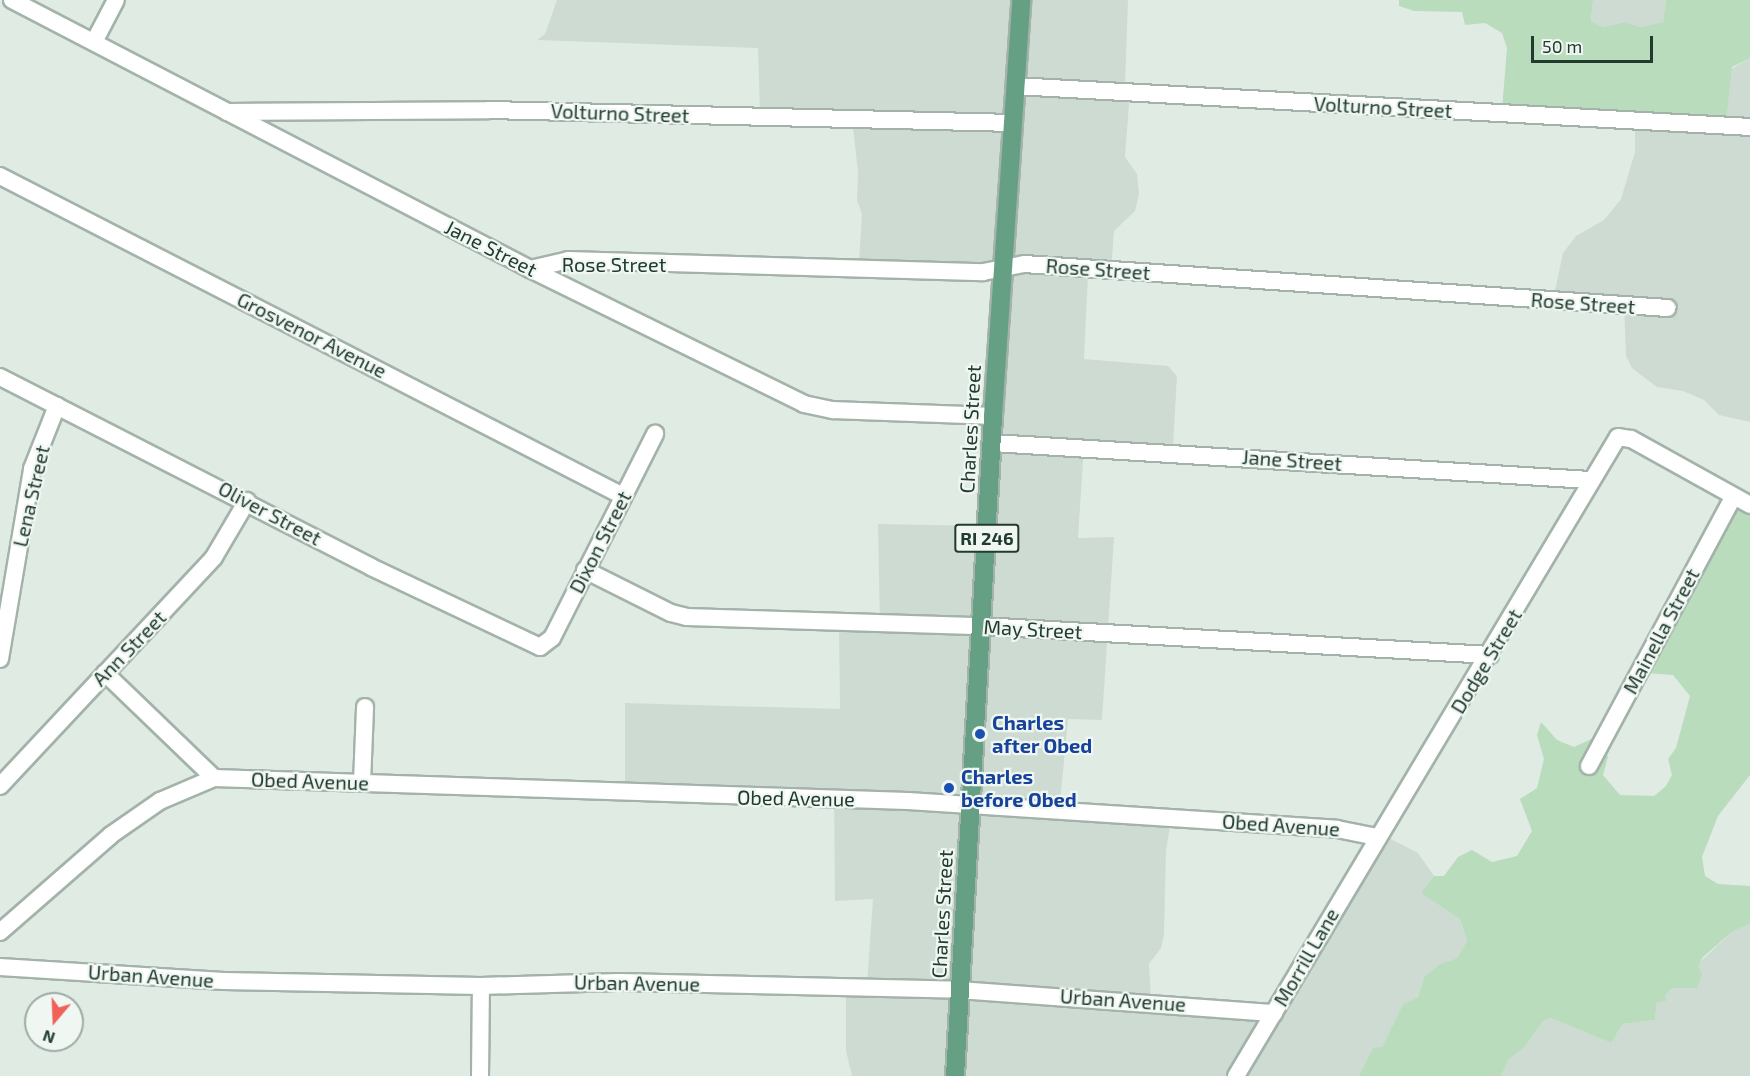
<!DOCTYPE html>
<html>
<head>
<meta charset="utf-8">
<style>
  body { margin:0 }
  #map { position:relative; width:1750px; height:1076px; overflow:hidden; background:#e0ebe4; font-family:"Exo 2",sans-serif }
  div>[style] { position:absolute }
  .built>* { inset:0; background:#cedbd3 }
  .green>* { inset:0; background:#b9dcbc }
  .roads { filter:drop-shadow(2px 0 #a3b3aa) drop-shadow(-2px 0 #a3b3aa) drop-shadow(0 2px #a3b3aa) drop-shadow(0 -2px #a3b3aa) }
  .minor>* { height:16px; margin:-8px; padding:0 8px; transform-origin:8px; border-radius:8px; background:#fff }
  .primary>* { height:18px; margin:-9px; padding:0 9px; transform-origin:9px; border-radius:9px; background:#65a085 }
  .dots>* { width:16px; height:16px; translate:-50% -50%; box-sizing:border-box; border:3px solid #f0f7f3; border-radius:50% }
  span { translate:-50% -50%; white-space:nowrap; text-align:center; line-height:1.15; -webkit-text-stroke:4.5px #f0f7f3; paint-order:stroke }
  .shield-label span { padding:2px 4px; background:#f0f7f3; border:2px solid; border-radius:4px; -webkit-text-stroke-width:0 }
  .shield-label { font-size:18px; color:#213b2f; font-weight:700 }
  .street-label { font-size:20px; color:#213b2f }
  .transit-label { font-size:20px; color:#164399; font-weight:700 }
  .left { translate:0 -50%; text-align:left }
  .north { position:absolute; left:24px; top:992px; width:60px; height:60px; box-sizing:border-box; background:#f0f7f3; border:2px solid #9daca5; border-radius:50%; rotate:199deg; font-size:16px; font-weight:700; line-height:24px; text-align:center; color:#213b2f }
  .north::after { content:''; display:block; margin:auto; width:21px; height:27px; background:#f06158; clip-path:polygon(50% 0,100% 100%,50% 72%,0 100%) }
  .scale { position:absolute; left:1531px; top:36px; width:122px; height:27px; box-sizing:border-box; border:3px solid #213b2f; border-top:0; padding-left:8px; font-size:18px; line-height:21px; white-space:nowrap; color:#213b2f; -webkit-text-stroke:4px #f0f7f3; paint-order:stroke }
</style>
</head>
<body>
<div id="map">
  <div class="built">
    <i style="clip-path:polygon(557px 0,1128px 0,1125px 86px,1130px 91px,1125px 157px,1137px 174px,1139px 194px,1135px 211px,1114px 231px,1111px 270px,1088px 274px,1084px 359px,1168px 366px,1177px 376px,1173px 446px,1084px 446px,1078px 538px,1114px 537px,1102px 720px,1068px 719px,1060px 803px,1172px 814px,1166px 851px,1164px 935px,1161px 948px,1149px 964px,1151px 998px,1273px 1005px,1379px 833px,1418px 853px,1434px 876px,1422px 893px,1460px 919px,1467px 941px,1457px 958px,1440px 964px,1424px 977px,1418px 997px,1403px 1004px,1382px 1047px,1359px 1076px,852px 1076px,846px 1051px,846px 987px,867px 983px,873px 899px,835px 901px,834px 794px,625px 786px,625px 703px,840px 709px,839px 631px,880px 628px,878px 524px,987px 526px,1002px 271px,859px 263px,862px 214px,857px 200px,858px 172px,852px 119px,760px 114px,758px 48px,537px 40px,545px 34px)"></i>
    <i style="clip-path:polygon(1593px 0,1666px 0,1663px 22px,1640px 27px,1625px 22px,1603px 27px,1591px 21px)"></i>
    <i style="clip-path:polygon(1750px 58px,1750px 422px,1719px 415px,1704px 400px,1683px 391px,1657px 387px,1632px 368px,1626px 356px,1624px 304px,1554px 295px,1563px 253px,1576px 236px,1604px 220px,1621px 199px,1635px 152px,1635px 126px)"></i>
    <i style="clip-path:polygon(1750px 924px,1750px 1076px,1501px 1076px,1509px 1059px,1523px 1049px,1544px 1020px,1551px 1018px,1611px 1043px,1623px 1024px,1655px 1020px,1657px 1002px,1733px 931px)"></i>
  </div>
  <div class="green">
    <i style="clip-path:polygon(1399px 0,1593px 0,1591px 21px,1603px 27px,1625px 22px,1640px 27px,1663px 22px,1666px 0,1750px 0,1750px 58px,1732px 67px,1726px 120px,1502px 109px,1507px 48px,1502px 33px,1485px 23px,1465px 25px,1462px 12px,1414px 11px,1399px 6px)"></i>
    <i style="clip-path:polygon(1733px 502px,1750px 513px,1750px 775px,1718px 816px,1702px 857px,1705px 876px,1718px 884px,1750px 886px,1750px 924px,1733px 931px,1703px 957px,1698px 966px,1702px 974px,1697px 988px,1672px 988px,1665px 995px,1666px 1001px,1657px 1002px,1655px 1020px,1623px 1024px,1611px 1043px,1551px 1018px,1544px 1020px,1523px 1049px,1509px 1059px,1501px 1076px,1359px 1076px,1373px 1048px,1382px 1047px,1403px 1004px,1418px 997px,1424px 977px,1440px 964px,1457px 958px,1467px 941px,1460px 919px,1421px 893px,1434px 876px,1444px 876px,1458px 857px,1472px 850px,1492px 862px,1517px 856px,1532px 831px,1520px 799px,1537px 788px,1544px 759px,1537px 735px,1541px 722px,1557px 740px,1574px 747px,1598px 736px,1608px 757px,1603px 775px,1620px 795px,1654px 796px,1666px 786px,1672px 775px,1668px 759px,1676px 748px,1690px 696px,1673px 675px,1634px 672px)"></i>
  </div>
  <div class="roads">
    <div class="minor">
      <i style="left:12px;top:0;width:584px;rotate:27.44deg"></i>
      <i style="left:530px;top:269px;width:305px;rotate:26.2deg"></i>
      <i style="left:804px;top:404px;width:30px;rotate:12deg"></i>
      <i style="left:833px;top:410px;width:160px;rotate:2.1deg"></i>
      <i style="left:94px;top:42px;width:47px;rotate:-62.4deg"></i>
      <i style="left:1015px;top:86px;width:736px;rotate:3.19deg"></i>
      <i style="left:227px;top:112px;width:262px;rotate:-0.4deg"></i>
      <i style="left:489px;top:110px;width:523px;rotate:1.42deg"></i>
      <i style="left:0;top:176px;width:700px;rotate:27.19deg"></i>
      <i style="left:530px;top:269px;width:39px;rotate:-13deg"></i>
      <i style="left:568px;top:260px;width:415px;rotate:1.7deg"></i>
      <i style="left:983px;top:272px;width:42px;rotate:-11deg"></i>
      <i style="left:1024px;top:264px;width:645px;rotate:3.91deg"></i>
      <i style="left:0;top:377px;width:417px;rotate:27.1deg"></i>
      <i style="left:371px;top:567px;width:187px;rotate:25.3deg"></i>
      <i style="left:540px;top:647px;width:15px;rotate:-37deg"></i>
      <i style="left:552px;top:638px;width:229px;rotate:-63.2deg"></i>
      <i style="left:993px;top:443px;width:598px;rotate:3.55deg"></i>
      <i style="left:585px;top:570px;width:96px;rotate:26.6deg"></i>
      <i style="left:671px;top:613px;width:16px;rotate:14deg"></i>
      <i style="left:687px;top:617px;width:294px;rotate:1.8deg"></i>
      <i style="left:981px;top:626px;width:510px;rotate:3.26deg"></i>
      <i style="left:0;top:659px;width:193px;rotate:-80.4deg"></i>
      <i style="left:32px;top:469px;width:68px;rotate:-68.4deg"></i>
      <i style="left:105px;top:673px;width:151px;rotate:43.9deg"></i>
      <i style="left:1589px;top:766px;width:306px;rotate:-61.8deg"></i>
      <i style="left:362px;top:783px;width:76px;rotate:-87.7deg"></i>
      <i style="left:0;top:786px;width:313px;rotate:-46.9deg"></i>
      <i style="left:214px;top:557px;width:65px;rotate:-59.5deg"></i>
      <i style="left:0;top:932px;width:147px;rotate:-41.1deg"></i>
      <i style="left:111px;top:835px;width:60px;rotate:-34.8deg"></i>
      <i style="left:160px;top:801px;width:59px;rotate:-23.1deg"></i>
      <i style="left:214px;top:778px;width:694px;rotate:1.9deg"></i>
      <i style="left:908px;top:801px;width:430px;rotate:3.7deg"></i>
      <i style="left:1337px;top:829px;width:41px;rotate:11.3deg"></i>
      <i style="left:0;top:967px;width:224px;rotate:3.6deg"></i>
      <i style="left:224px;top:981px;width:257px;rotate:1.1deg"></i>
      <i style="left:481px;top:986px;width:138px;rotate:-1.7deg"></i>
      <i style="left:619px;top:982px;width:341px;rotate:1.3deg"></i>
      <i style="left:960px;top:990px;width:315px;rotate:4.2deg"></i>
      <i style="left:480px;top:1076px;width:90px;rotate:-89.4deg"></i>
      <i style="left:1236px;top:1076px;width:744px;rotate:-59.13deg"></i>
      <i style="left:1618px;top:437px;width:13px;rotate:9deg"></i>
      <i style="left:1631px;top:439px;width:136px;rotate:29deg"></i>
    </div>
    <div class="primary">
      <i style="left:955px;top:1076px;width:661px;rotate:-86.7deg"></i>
      <i style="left:993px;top:416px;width:417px;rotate:-86.1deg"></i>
    </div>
  </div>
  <div class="dots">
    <i style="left:980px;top:734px;background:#1a4fb4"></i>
    <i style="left:949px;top:788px;background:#1a4fb4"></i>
  </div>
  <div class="shield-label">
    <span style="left:987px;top:538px">RI 246</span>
  </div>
  <div class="street-label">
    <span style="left:1383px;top:107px;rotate:3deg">Volturno Street</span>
    <span style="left:620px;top:113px;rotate:2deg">Volturno Street</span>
    <span style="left:491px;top:248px;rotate:27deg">Jane Street</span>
    <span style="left:614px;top:264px">Rose Street</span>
    <span style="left:1098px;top:269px;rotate:4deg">Rose Street</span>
    <span style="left:1583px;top:303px;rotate:4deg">Rose Street</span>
    <span style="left:312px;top:335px;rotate:27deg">Grosvenor Avenue</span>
    <span style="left:970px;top:429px;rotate:-87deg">Charles Street</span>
    <span style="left:1292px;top:460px;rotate:4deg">Jane Street</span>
    <span style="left:31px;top:496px;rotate:-77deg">Lena Street</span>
    <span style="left:270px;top:513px;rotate:28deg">Oliver Street</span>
    <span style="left:600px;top:542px;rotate:-63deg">Dixon Street</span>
    <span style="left:1033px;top:629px;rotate:3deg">May Street</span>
    <span style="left:1661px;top:631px;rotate:-62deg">Mainella Street</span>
    <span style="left:129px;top:648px;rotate:-46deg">Ann Street</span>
    <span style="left:1486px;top:661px;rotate:-59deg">Dodge Street</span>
    <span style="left:310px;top:781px;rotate:2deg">Obed Avenue</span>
    <span style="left:796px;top:798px;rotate:1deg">Obed Avenue</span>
    <span style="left:1281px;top:825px;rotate:4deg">Obed Avenue</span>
    <span style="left:942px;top:914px;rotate:-87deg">Charles Street</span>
    <span style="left:1306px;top:957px;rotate:-60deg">Morrill Lane</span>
    <span style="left:151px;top:976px;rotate:4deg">Urban Avenue</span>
    <span style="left:637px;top:983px;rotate:1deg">Urban Avenue</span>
    <span style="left:1123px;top:1000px;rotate:4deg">Urban Avenue</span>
  </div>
  <div class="transit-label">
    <span class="left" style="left:992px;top:734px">Charles<br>after Obed</span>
    <span class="left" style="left:961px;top:788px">Charles<br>before Obed</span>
  </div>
  <div class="north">N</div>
  <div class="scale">50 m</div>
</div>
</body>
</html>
